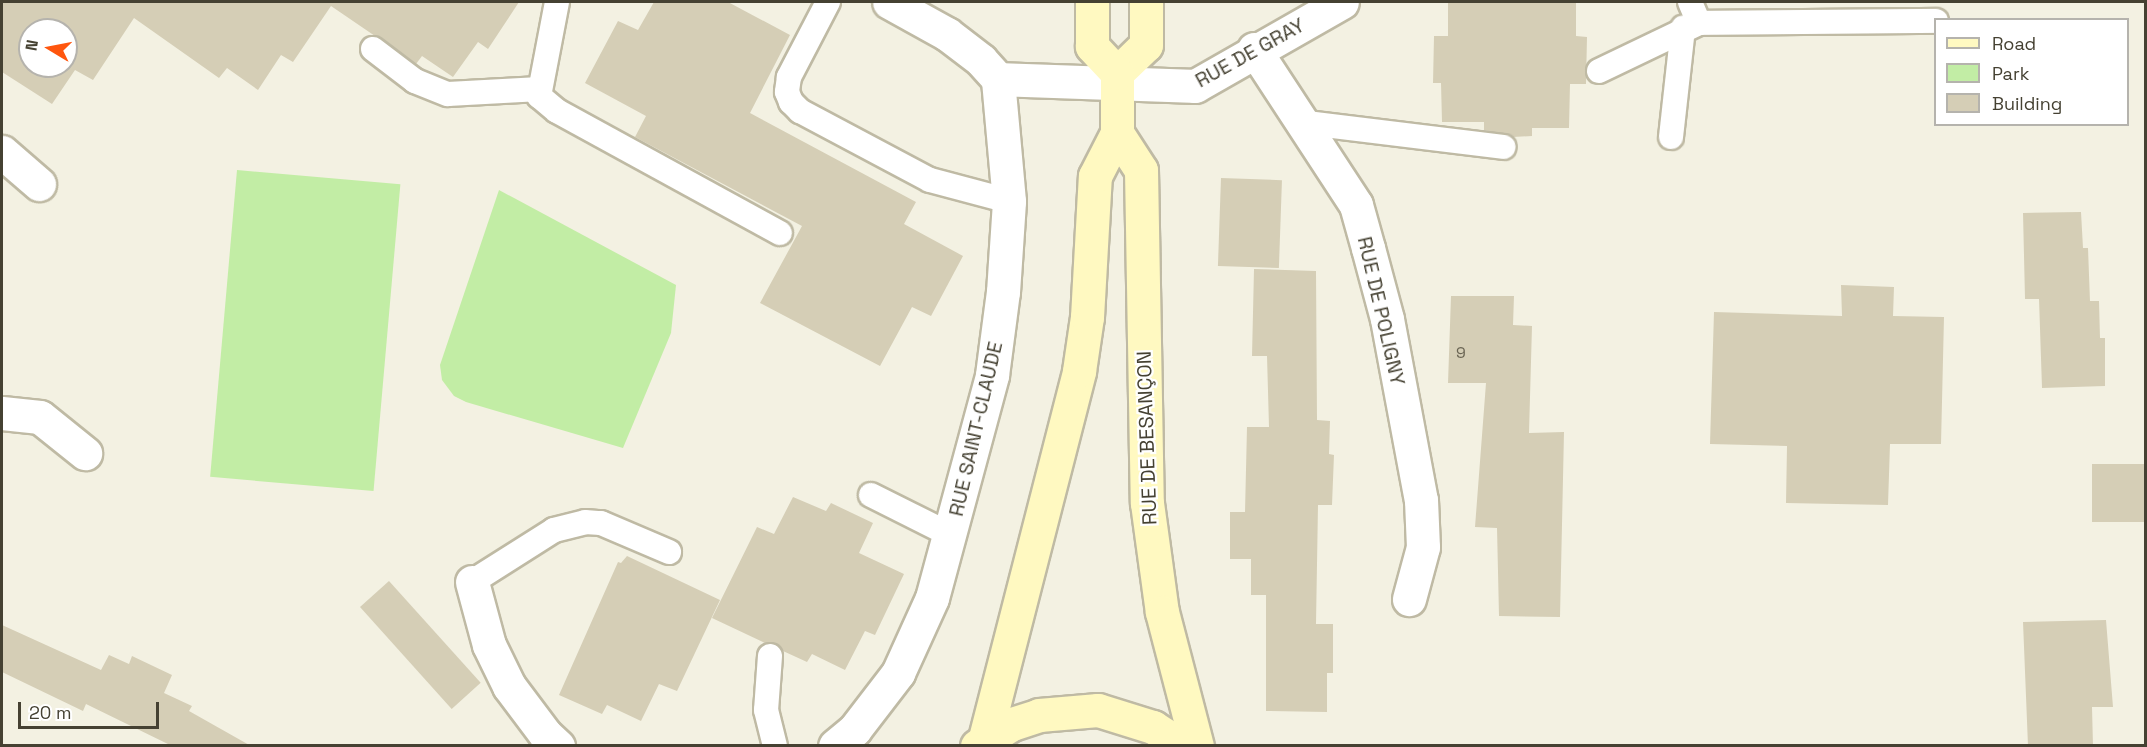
<!DOCTYPE html>
<html>
<head>
<meta charset="utf-8">
<style>
  body { margin:0 }
  #map { position:relative; width:2147px; height:747px; overflow:hidden; background:#f3f1e2; font-family:"Space Grotesk",sans-serif }
  div>[style] { position:absolute }
  .green>* { inset:0; background:#c2eda5; transform-origin:0 0 }
  .building>* { inset:0; background:#d5ceb6; transform-origin:0 0 }
  .roads { filter:drop-shadow(2px 0 #bfbaa4) drop-shadow(-2px 0 #bfbaa4) drop-shadow(0 2px #bfbaa4) drop-shadow(0 -2px #bfbaa4) }
  .lane>* { height:24px; margin:-12px; padding:0 12px; transform-origin:12px; border-radius:12px; background:#fff }
  .street>* { height:33px; margin:-16.5px; padding:0 16.5px; transform-origin:16.5px; border-radius:16.5px; background:#fff }
  .secondary>* { height:33px; margin:-16.5px; padding:0 16.5px; transform-origin:16.5px; border-radius:16.5px; background:#fff9c1 }
  span { translate:-50% -50%; white-space:nowrap; text-align:center; line-height:1.15; -webkit-text-stroke:4.5px #fff; paint-order:stroke }
  .number-label { font-size:16px; color:#696453 }
  .number-label span { -webkit-text-stroke-width:0 }
  .street-label { font-size:20px; color:#454132 }
  .frame { position:absolute; inset:0; border:3px solid #454132; pointer-events:none }
  .legend { position:absolute; left:1934px; top:18px; width:195px; height:108px; box-sizing:border-box; background:#fff; border:2px solid #b5b3ad; margin:0; padding:8px 10px; list-style:none; font-size:18px; color:#454132 }
  .legend li { display:flex; align-items:center; gap:12px; height:30px }
  .legend b { width:30px; border:2px solid #b5b3ad }
  .north { position:absolute; left:18px; top:18px; width:60px; height:60px; box-sizing:border-box; background:#fff; border:2px solid #b5b3ad; border-radius:50%; rotate:280deg; font-size:16px; font-weight:700; line-height:24px; text-align:center; color:#454132 }
  .north::after { content:''; display:block; margin:auto; width:21px; height:27px; background:#ff560e; clip-path:polygon(50% 0,100% 100%,50% 72%,0 100%) }
  .scale { position:absolute; left:18px; top:702px; width:141px; height:27px; box-sizing:border-box; border:3px solid #454132; border-top:0; padding-left:8px; font-size:18px; line-height:21px; white-space:nowrap; color:#454132; -webkit-text-stroke:4px #fff; paint-order:stroke }
</style>
</head>
<body>
<div id="map">
  <div class="green">
    <i style="left:237px;top:170px;width:164px;height:308px;rotate:5deg"></i>
    <i style="clip-path:polygon(499px 190px,676px 285px,671px 333px,623px 448px,466px 402px,454px 396px,442px 380px,440px 365px)"></i>
  </div>
  <div class="building">
    <i style="clip-path:polygon(evenodd,2px 2px,519px 2px,488px 49px,478px 42px,453px 77px,422px 56px,416px 64px,331px 6px,293px 62px,281px 55px,258px 90px,227px 68px,219px 78px,134px 18px,93px 80px,75px 70px,52px 104px,2px 72px,2px 2px,30px 30px,66px 30px,66px 66px,30px 66px,30px 30px)"></i>
    <i style="clip-path:polygon(654px 2px,728px 2px,790px 35px,750px 113px,916px 202px,904px 224px,963px 256px,931px 316px,912px 307px,880px 366px,760px 303px,802px 226px,635px 137px,646px 116px,585px 83px,618px 21px,638px 30px)"></i>
    <i style="clip-path:polygon(1448px 2px,1576px 2px,1576px 36px,1587px 37px,1586px 84px,1570px 84px,1569px 128px,1532px 128px,1532px 136px,1513px 137px,1484px 130px,1484px 122px,1442px 122px,1441px 83px,1433px 83px,1434px 36px,1448px 36px)"></i>
    <i style="left:1221px;top:178px;width:61px;height:88px;rotate:2deg"></i>
    <i style="clip-path:polygon(2081px 212px,2083px 248px,2088px 248px,2090px 301px,2099px 301px,2100px 338px,2105px 338px,2105px 386px,2042px 388px,2039px 299px,2025px 299px,2023px 213px)"></i>
    <i style="clip-path:polygon(1254px 269px,1316px 271px,1317px 420px,1330px 421px,1329px 454px,1334px 455px,1332px 505px,1318px 505px,1316px 624px,1333px 624px,1333px 673px,1327px 673px,1327px 712px,1266px 711px,1266px 595px,1251px 595px,1251px 559px,1230px 559px,1230px 512px,1245px 512px,1247px 427px,1269px 427px,1267px 356px,1252px 356px)"></i>
    <i style="clip-path:polygon(1841px 285px,1894px 287px,1893px 316px,1944px 317px,1941px 444px,1890px 444px,1888px 505px,1786px 503px,1787px 446px,1710px 444px,1714px 312px,1842px 316px)"></i>
    <i style="clip-path:polygon(1451px 296px,1514px 296px,1513px 325px,1532px 326px,1529px 433px,1564px 432px,1560px 617px,1499px 616px,1497px 528px,1475px 527px,1486px 383px,1448px 383px)"></i>
    <i style="left:2145px;top:464px;width:58px;height:53px;rotate:90deg"></i>
    <i style="clip-path:polygon(793px 497px,826px 511px,831px 503px,873px 523px,859px 553px,904px 574px,875px 635px,865px 631px,845px 670px,812px 654px,807px 662px,783px 651px,777px 644px,765px 643px,712px 618px,757px 527px,774px 534px)"></i>
    <i style="clip-path:polygon(627px 556px,720px 600px,677px 691px,659px 684px,641px 721px,607px 705px,602px 714px,559px 695px,618px 562px,621px 563px)"></i>
    <i style="left:389px;top:581px;width:137px;height:39px;rotate:48deg"></i>
    <i style="clip-path:polygon(2106px 620px,2113px 707px,2092px 707px,2093px 746px,2028px 746px,2023px 622px)"></i>
    <i style="clip-path:polygon(2px 625px,101px 670px,109px 655px,129px 664px,132px 656px,172px 675px,164px 693px,192px 706px,189px 711px,251px 746px,172px 746px,86px 704px,83px 711px,2px 672px)"></i>
  </div>
  <div class="roads">
    <div class="lane">
      <i style="left:557px;top:2px;width:96px;rotate:100.8deg"></i>
      <i style="left:539px;top:96px;width:23px;rotate:40deg"></i>
      <i style="left:557px;top:111px;width:254px;rotate:28.7deg"></i>
      <i style="left:828px;top:2px;width:85px;rotate:117.5deg"></i>
      <i style="left:789px;top:77px;width:15px;rotate:98deg"></i>
      <i style="left:787px;top:92px;width:11px;rotate:68deg"></i>
      <i style="left:791px;top:102px;width:13px;rotate:45deg"></i>
      <i style="left:800px;top:111px;width:147px;rotate:28deg"></i>
      <i style="left:930px;top:180px;width:82px;rotate:14.9deg"></i>
      <i style="left:1690px;top:2px;width:23px;rotate:67deg"></i>
      <i style="left:373px;top:49px;width:53px;rotate:37.3deg"></i>
      <i style="left:415px;top:81px;width:35px;rotate:22deg"></i>
      <i style="left:448px;top:94px;width:92px;rotate:-3.1deg"></i>
      <i style="left:1599px;top:71px;width:111px;rotate:-25.6deg"></i>
      <i style="left:1699px;top:23px;width:237px;rotate:-0.5deg"></i>
      <i style="left:1300px;top:122px;width:205px;rotate:7deg"></i>
      <i style="left:1671px;top:137px;width:110px;rotate:-83.7deg"></i>
      <i style="left:871px;top:495px;width:89px;rotate:26.6deg"></i>
      <i style="left:472px;top:582px;width:97px;rotate:-32.4deg"></i>
      <i style="left:554px;top:530px;width:32px;rotate:-14deg"></i>
      <i style="left:585px;top:522px;width:16px;rotate:4deg"></i>
      <i style="left:601px;top:523px;width:74px;rotate:23.1deg"></i>
      <i style="left:770px;top:656px;width:54px;rotate:94.2deg"></i>
      <i style="left:766px;top:710px;width:37px;rotate:76deg"></i>
    </div>
    <div class="street">
      <i style="left:1254px;top:49px;width:186px;rotate:56.8deg"></i>
      <i style="left:1356px;top:205px;width:45px;rotate:74.4deg"></i>
      <i style="left:1368px;top:248px;width:73px;rotate:75deg"></i>
      <i style="left:1387px;top:319px;width:184px;rotate:79.4deg"></i>
      <i style="left:1421px;top:500px;width:47px;rotate:87.6deg"></i>
      <i style="left:1423px;top:547px;width:54px;rotate:105.1deg"></i>
      <i style="left:998px;top:79px;width:197px;rotate:2deg"></i>
      <i style="left:1195px;top:86px;width:169px;rotate:-29.7deg"></i>
      <i style="left:2px;top:152px;width:49px;rotate:40.9deg"></i>
      <i style="left:2px;top:413px;width:38px;rotate:6deg"></i>
      <i style="left:40px;top:417px;width:58px;rotate:38.7deg"></i>
      <i style="left:472px;top:582px;width:65px;rotate:74.9deg"></i>
      <i style="left:489px;top:645px;width:46px;rotate:64deg"></i>
      <i style="left:509px;top:686px;width:60px;rotate:53.1deg"></i>
      <i style="left:545px;top:734px;width:18px;rotate:43deg"></i>
      <i style="left:835px;top:746px;width:26px;rotate:-40deg"></i>
      <i style="left:855px;top:729px;width:71px;rotate:-52.5deg"></i>
      <i style="left:898px;top:673px;width:82px;rotate:-65.6deg"></i>
      <i style="left:932px;top:598px;width:231px;rotate:-74.9deg"></i>
      <i style="left:992px;top:375px;width:84px;rotate:-82.5deg"></i>
      <i style="left:1003px;top:292px;width:91px;rotate:-86.2deg"></i>
      <i style="left:1009px;top:201px;width:122px;rotate:-95.2deg"></i>
      <i style="left:998px;top:79px;width:25px;rotate:-132deg"></i>
      <i style="left:981px;top:60px;width:43px;rotate:-142.6deg"></i>
      <i style="left:947px;top:34px;width:66px;rotate:-151.1deg"></i>
    </div>
    <div class="secondary">
      <i style="left:1117px;top:73px;width:40px;rotate:-44deg"></i>
      <i style="left:1146px;top:45px;width:43px;rotate:-90deg"></i>
      <i style="left:1117px;top:133px;width:44px;rotate:57deg"></i>
      <i style="left:1141px;top:170px;width:333px;rotate:89deg"></i>
      <i style="left:1147px;top:503px;width:110px;rotate:82.2deg"></i>
      <i style="left:1162px;top:612px;width:138px;rotate:75.4deg"></i>
      <i style="left:985px;top:738px;width:379px;rotate:-75.6deg"></i>
      <i style="left:1079px;top:371px;width:55px;rotate:-81.6deg"></i>
      <i style="left:1087px;top:317px;width:141px;rotate:-86.8deg"></i>
      <i style="left:1095px;top:176px;width:48px;rotate:-62.9deg"></i>
      <i style="left:1117px;top:133px;width:60px;rotate:-90deg"></i>
      <i style="left:1117px;top:73px;width:37px;rotate:-133deg"></i>
      <i style="left:1092px;top:46px;width:44px;rotate:-90deg"></i>
      <i style="left:977px;top:746px;width:41px;rotate:-32.2deg"></i>
      <i style="left:1012px;top:724px;width:28px;rotate:-18deg"></i>
      <i style="left:1039px;top:715px;width:59px;rotate:-4.8deg"></i>
      <i style="left:1098px;top:710px;width:58px;rotate:17.2deg"></i>
      <i style="left:1153px;top:727px;width:35px;rotate:33deg"></i>
    </div>
  </div>
  <div class="number-label">
    <span style="left:1461px;top:353px">9</span>
  </div>
  <div class="street-label">
    <span style="left:1250px;top:53px;rotate:-29deg">RUE DE GRAY</span>
    <span style="left:1381px;top:311px;rotate:77deg">RUE DE POLIGNY</span>
    <span style="left:976px;top:429px;rotate:-77deg">RUE SAINT-CLAUDE</span>
    <span style="left:1147px;top:438px;rotate:-92deg">RUE DE BESANÇON</span>
  </div>
  <div class="frame"></div>
  <ul class="legend">
  <li><b style="height:8px;background:#fff9c1"></b>Road</li>
  <li><b style="height:16px;background:#c2eda5"></b>Park</li>
  <li><b style="height:16px;background:#d5ceb6"></b>Building</li>
  </ul>
  <div class="north">N</div>
  <div class="scale">20 m</div>
</div>
</body>
</html>
